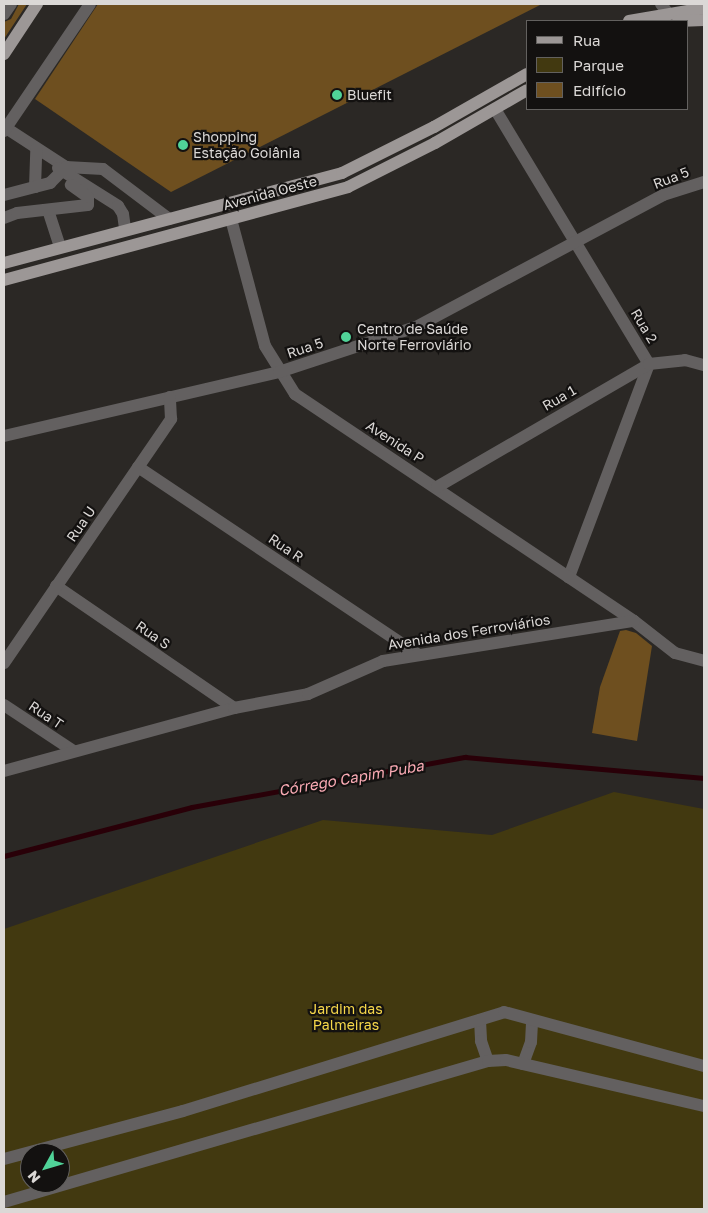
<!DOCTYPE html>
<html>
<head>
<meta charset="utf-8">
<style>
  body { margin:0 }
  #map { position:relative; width:708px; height:1213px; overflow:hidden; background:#2b2825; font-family:"Golos Text",sans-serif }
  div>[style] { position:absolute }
  .green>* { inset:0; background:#423910 }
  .stream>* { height:4.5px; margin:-2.25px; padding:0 2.25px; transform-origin:2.25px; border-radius:2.25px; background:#290008 }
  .building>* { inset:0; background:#6e4f1f }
  .minor>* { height:12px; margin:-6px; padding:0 6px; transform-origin:6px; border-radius:6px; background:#636060 }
  .major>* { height:12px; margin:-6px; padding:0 6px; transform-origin:6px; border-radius:6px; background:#9c9796 }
  .dots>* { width:14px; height:14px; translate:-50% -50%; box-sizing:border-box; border:2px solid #131110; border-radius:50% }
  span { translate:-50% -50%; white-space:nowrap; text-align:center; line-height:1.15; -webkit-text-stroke:4.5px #131110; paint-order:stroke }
  .poi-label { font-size:14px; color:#dbd8d6 }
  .left { translate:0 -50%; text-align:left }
  .street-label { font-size:14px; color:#dbd8d6 }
  .park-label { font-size:14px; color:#f6d74a }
  .water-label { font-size:15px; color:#faaab4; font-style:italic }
  .frame { position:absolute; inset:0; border:5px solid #dbd8d6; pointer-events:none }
  .legend { position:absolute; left:526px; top:20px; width:162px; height:90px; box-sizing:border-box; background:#131110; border:1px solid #63615f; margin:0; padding:6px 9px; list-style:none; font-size:15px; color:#dbd8d6 }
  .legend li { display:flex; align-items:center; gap:10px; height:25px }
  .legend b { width:25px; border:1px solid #63615f }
  .north { position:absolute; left:20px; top:1143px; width:50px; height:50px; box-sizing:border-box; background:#131110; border:1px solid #63615f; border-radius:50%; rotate:231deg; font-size:14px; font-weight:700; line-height:20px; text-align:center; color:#dbd8d6 }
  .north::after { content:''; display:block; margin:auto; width:18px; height:22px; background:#50d398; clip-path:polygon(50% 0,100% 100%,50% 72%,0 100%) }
</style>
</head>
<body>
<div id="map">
  <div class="green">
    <i style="clip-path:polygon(evenodd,614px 792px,704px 809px,704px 1209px,4px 1209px,4px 929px,323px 820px,492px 835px,614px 792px,30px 1153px,60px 1153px,60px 1183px,30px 1183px,30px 1153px)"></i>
  </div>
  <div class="stream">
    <i style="left:4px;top:856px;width:194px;rotate:-14.6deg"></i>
    <i style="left:192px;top:807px;width:278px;rotate:-10.4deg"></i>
    <i style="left:465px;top:757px;width:240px;rotate:5deg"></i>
  </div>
  <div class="building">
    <i style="clip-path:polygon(19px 4px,27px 4px,4px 39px,4px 22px,11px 19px)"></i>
    <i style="clip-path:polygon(98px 4px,542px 4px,171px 192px,35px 99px)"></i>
    <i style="clip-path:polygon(626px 630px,636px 633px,652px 646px,637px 741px,592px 733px,600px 687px,620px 631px)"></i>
  </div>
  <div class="minor">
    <i style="left:661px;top:4px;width:10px;rotate:53deg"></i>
    <i style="left:4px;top:14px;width:12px;rotate:-55deg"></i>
    <i style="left:495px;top:109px;width:298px;rotate:58.9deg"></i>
    <i style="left:649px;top:364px;width:228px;rotate:110.6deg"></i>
    <i style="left:6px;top:128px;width:72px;rotate:33deg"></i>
    <i style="left:66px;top:167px;width:37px;rotate:3deg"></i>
    <i style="left:103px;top:169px;width:83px;rotate:37.1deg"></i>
    <i style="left:4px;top:131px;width:153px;rotate:-55.9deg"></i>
    <i style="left:58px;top:168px;width:71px;rotate:32.3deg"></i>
    <i style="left:118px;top:206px;width:9px;rotate:58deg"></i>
    <i style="left:123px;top:214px;width:15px;rotate:82deg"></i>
    <i style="left:35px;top:187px;width:38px;rotate:-88deg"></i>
    <i style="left:4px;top:195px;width:48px;rotate:-14.6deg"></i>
    <i style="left:50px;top:183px;width:23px;rotate:-45deg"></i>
    <i style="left:48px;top:210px;width:38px;rotate:72deg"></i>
    <i style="left:4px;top:218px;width:14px;rotate:-21deg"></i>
    <i style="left:17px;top:213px;width:71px;rotate:-6.4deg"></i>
    <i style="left:88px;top:205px;width:8px;rotate:-90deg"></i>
    <i style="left:88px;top:197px;width:21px;rotate:-145deg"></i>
    <i style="left:231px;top:219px;width:131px;rotate:75deg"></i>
    <i style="left:265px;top:346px;width:57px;rotate:58deg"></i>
    <i style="left:295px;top:394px;width:408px;rotate:33.8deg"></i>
    <i style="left:634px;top:621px;width:52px;rotate:38deg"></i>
    <i style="left:675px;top:653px;width:30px;rotate:15deg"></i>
    <i style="left:4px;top:436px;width:282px;rotate:-13.1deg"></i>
    <i style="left:279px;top:372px;width:144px;rotate:-18.2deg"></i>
    <i style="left:416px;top:327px;width:280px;rotate:-28.1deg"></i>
    <i style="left:663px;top:195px;width:43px;rotate:-17.6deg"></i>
    <i style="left:138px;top:467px;width:336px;rotate:33.8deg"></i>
    <i style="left:437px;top:487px;width:245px;rotate:-30.1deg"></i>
    <i style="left:649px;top:364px;width:36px;rotate:-6deg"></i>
    <i style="left:685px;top:360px;width:20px;rotate:15deg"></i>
    <i style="left:56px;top:586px;width:216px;rotate:34.4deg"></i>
    <i style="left:4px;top:663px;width:296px;rotate:-55.6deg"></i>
    <i style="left:171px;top:419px;width:22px;rotate:-93deg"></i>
    <i style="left:4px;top:705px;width:82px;rotate:33.5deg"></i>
    <i style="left:4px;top:771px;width:238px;rotate:-15.3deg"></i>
    <i style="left:234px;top:708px;width:75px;rotate:-10.7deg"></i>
    <i style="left:308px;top:694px;width:82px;rotate:-23.7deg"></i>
    <i style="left:383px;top:661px;width:254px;rotate:-9.1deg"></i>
    <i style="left:480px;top:1020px;width:21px;rotate:87deg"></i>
    <i style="left:481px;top:1041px;width:21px;rotate:71deg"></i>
    <i style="left:523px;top:1064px;width:23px;rotate:-70deg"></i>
    <i style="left:531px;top:1042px;width:22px;rotate:-87deg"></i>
    <i style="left:4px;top:1159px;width:185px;rotate:-15deg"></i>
    <i style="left:183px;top:1111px;width:336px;rotate:-17.1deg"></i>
    <i style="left:504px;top:1012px;width:207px;rotate:15.1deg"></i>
    <i style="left:4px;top:1202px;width:504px;rotate:-16.24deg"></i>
    <i style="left:488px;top:1061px;width:18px;rotate:-3deg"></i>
    <i style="left:506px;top:1060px;width:203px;rotate:13.1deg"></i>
  </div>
  <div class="major">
    <i style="left:629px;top:21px;width:76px;rotate:-9.8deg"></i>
    <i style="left:678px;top:21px;width:26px;rotate:-2deg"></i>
    <i style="left:4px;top:54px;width:60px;rotate:-56.6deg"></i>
    <i style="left:4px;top:263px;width:350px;rotate:-14.9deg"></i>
    <i style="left:342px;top:173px;width:103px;rotate:-26.6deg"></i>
    <i style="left:434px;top:127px;width:107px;rotate:-29.7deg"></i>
    <i style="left:4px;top:280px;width:356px;rotate:-15.1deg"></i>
    <i style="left:348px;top:187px;width:97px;rotate:-26.8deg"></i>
    <i style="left:435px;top:143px;width:106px;rotate:-29.9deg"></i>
  </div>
  <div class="dots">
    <i style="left:337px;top:95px;background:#50d398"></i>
    <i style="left:183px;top:145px;background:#50d398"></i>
    <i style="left:346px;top:337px;background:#50d398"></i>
  </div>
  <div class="poi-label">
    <span class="left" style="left:347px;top:95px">Bluefit</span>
    <span class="left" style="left:193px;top:145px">Shopping<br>Estação Goiânia</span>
    <span class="left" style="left:357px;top:337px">Centro de Saúde<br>Norte Ferroviário</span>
  </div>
  <div class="street-label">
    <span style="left:671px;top:178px;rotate:-21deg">Rua 5</span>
    <span style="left:270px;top:193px;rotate:-15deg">Avenida Oeste</span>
    <span style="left:644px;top:326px;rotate:59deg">Rua 2</span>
    <span style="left:305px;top:348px;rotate:-18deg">Rua 5</span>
    <span style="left:559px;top:398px;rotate:-30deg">Rua 1</span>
    <span style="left:395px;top:442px;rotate:33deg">Avenida P</span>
    <span style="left:81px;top:524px;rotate:-56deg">Rua U</span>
    <span style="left:286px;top:548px;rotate:34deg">Rua R</span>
    <span style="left:469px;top:632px;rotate:-9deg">Avenida dos Ferroviários</span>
    <span style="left:153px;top:635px;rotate:35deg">Rua S</span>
    <span style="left:46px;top:715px;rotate:34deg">Rua T</span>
  </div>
  <div class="park-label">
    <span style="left:346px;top:1017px">Jardim das<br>Palmeiras</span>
  </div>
  <div class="water-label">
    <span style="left:351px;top:778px;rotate:-10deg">Córrego Capim Puba</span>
  </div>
  <div class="frame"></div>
  <ul class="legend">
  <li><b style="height:6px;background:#9c9796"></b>Rua</li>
  <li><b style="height:14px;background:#423910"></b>Parque</li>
  <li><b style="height:14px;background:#6e4f1f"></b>Edifício</li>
  </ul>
  <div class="north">N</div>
</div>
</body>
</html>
